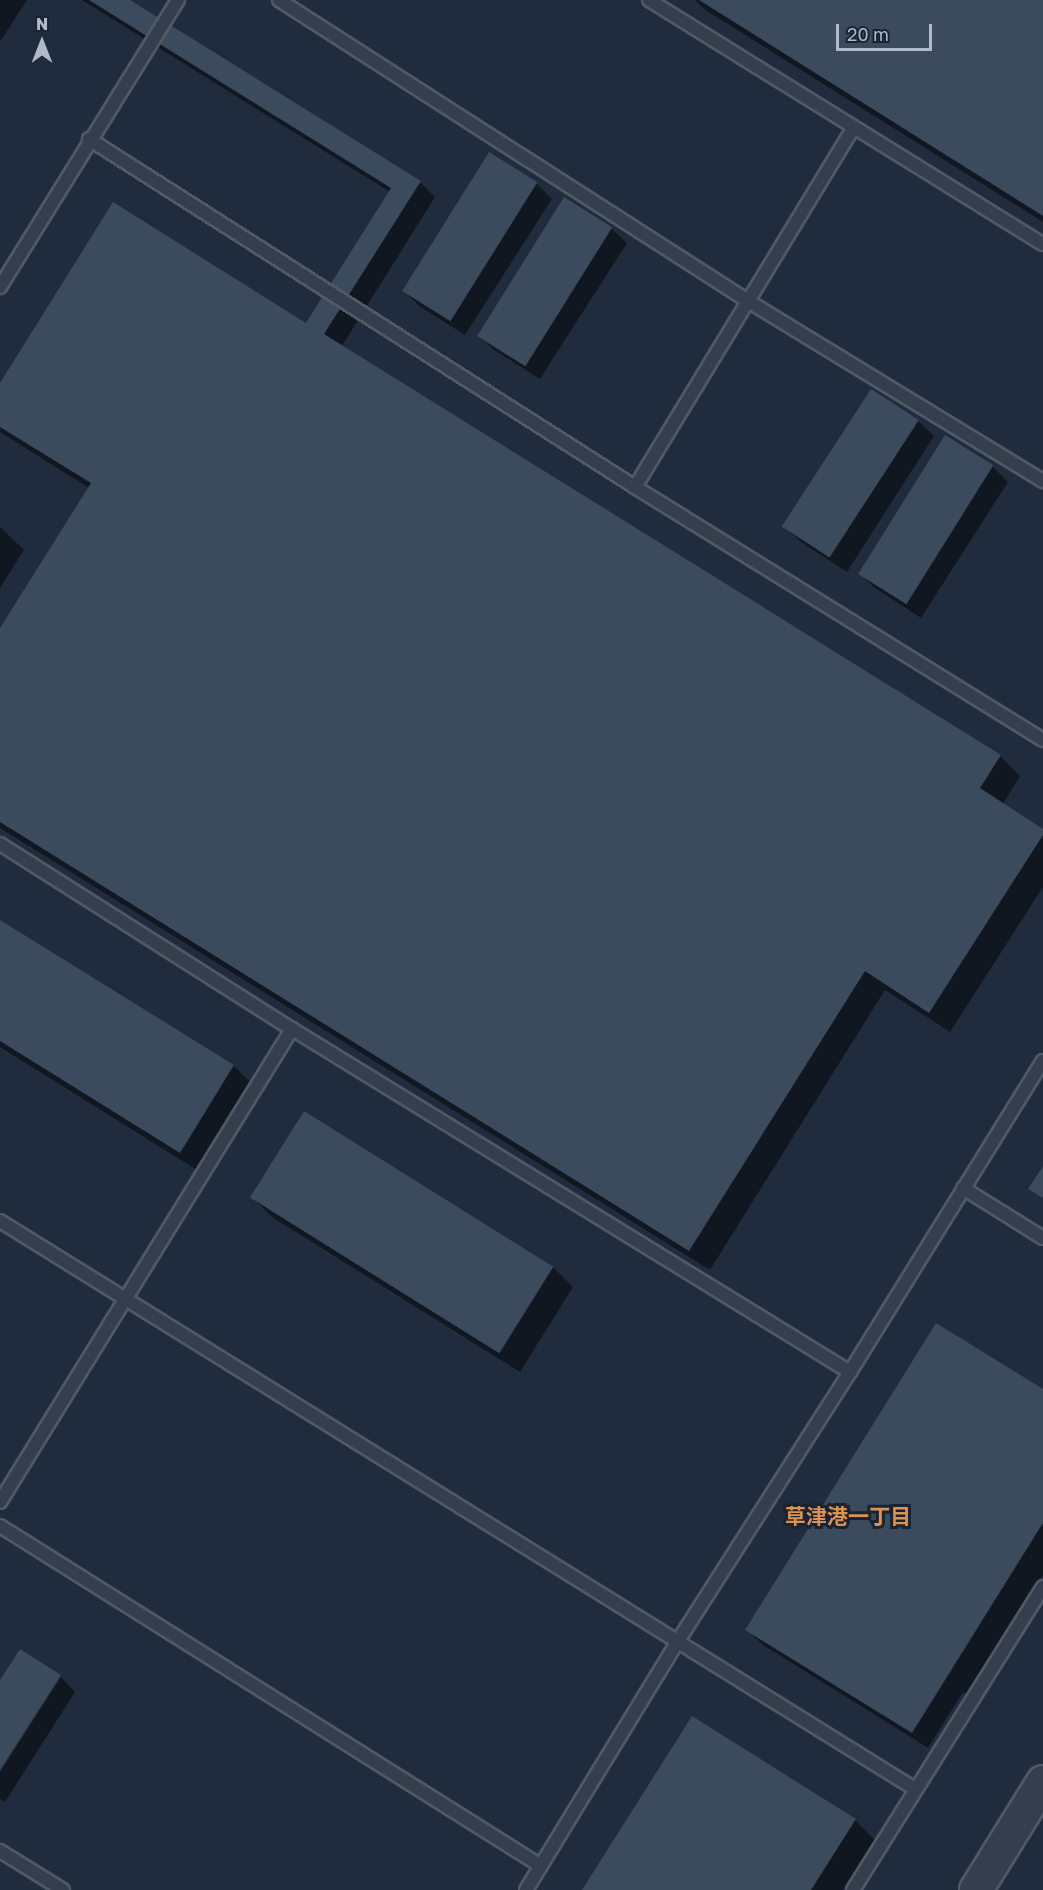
<!DOCTYPE html>
<html>
<head>
<meta charset="utf-8">
<style>
  body { margin:0 }
  #map { position:relative; width:1043px; height:1890px; overflow:hidden; background:#202c3d; font-family:"Golos Text","Noto Sans JP",sans-serif }
  div>[style] { position:absolute }
  .shadow>* { inset:0; background:#0007 }
  .building>* { inset:0; background:#3b4a5d; transform-origin:0 0 }
  .roads { filter:drop-shadow(2px 0 #4f5967) drop-shadow(-2px 0 #4f5967) drop-shadow(0 2px #4f5967) drop-shadow(0 -2px #4f5967) }
  .service>* { height:12px; margin:-6px; padding:0 6px; transform-origin:6px; border-radius:6px; background:#343e4d }
  .tertiary>* { height:32px; margin:-16px; padding:0 16px; transform-origin:16px; border-radius:16px; background:#343e4d }
  span { translate:-50% -50%; white-space:nowrap; text-align:center; line-height:1.15; -webkit-text-stroke:6px #192331; paint-order:stroke }
  .neighbourhood-label { font-size:21px; color:#df9154; font-weight:700 }
  .north { position:absolute; left:12px; top:12px; width:60px; height:60px; -webkit-text-stroke:4px #192331; paint-order:stroke; rotate:0deg; font-size:16px; font-weight:700; line-height:24px; text-align:center; color:#afb9c9 }
  .north::after { content:''; display:block; margin:auto; width:21px; height:27px; background:#afb9c9; clip-path:polygon(50% 0,100% 100%,50% 72%,0 100%) }
  .scale { position:absolute; left:836px; top:24px; width:96px; height:27px; box-sizing:border-box; border:3px solid #afb9c9; border-top:0; padding-left:8px; font-size:18px; line-height:21px; white-space:nowrap; color:#afb9c9; -webkit-text-stroke:4px #192331; paint-order:stroke }
</style>
</head>
<body>
<div id="map">
  <div class="shadow">
    <i style="clip-path:polygon(0 0,27px 0,0 42px)"></i>
    <i style="clip-path:polygon(82px 0,127px 0,420px 182px,435px 197px,342px 346px,1000px 756px,1020px 776px,1003px 804px,1043px 830px,1043px 887px,950px 1032px,885px 990px,710px 1270px,0 828px,0 630px,89px 488px,0 432px,0 385px,307px 325px,390px 192px)"></i>
    <i style="clip-path:polygon(695px 0,1043px 0,1043px 222px,704px 9px)"></i>
    <i style="clip-path:polygon(490px 154px,536px 183px,552px 199px,465px 335px,419px 306px,403px 290px)"></i>
    <i style="clip-path:polygon(611px 228px,627px 243px,540px 379px,494px 350px,478px 335px)"></i>
    <i style="clip-path:polygon(918px 421px,934px 436px,847px 572px,801px 542px,785px 527px)"></i>
    <i style="clip-path:polygon(946px 437px,992px 466px,1008px 482px,921px 618px,875px 588px,859px 573px)"></i>
    <i style="clip-path:polygon(0 527px,24px 550px,0 588px)"></i>
    <i style="clip-path:polygon(0 921px,234px 1066px,254px 1086px,200px 1172px,0 1047px)"></i>
    <i style="clip-path:polygon(252px 1197px,553px 1267px,573px 1287px,520px 1372px,272px 1217px)"></i>
    <i style="clip-path:polygon(1043px 1391px,1043px 1575px,968px 1695px,963px 1692px,928px 1748px,763px 1645px,747px 1630px)"></i>
    <i style="clip-path:polygon(60px 1676px,75px 1692px,5px 1802px,0 1799px,0 1772px,61px 1677px,57px 1677px,0 1767px,0 1683px)"></i>
    <i style="clip-path:polygon(855px 1820px,875px 1840px,843px 1890px,583px 1890px)"></i>
  </div>
  <div class="building">
    <i style="clip-path:polygon(89px 0,130px 0,421px 181px,324px 334px,1001px 755px,980px 788px,1043px 829px,1043px 835px,929px 1013px,865px 971px,689px 1251px,0 822px,0 628px,91px 483px,0 427px,0 383px,113px 202px,306px 323px,391px 188px)"></i>
    <i style="clip-path:polygon(699px 0,1043px 0,1043px 216px)"></i>
    <i style="left:489px;top:152px;width:57px;height:164px;rotate:32deg"></i>
    <i style="left:564px;top:197px;width:57px;height:164px;rotate:32deg"></i>
    <i style="left:871px;top:389px;width:57px;height:164px;rotate:33deg"></i>
    <i style="left:945px;top:435px;width:57px;height:164px;rotate:32deg"></i>
    <i style="clip-path:polygon(0 920px,234px 1065px,180px 1153px,0 1041px)"></i>
    <i style="left:304px;top:1111px;width:294px;height:102px;rotate:32deg"></i>
    <i style="clip-path:polygon(1043px 1166px,1043px 1198px,1028px 1189px)"></i>
    <i style="clip-path:polygon(936px 1323px,1043px 1389px,1043px 1523px,912px 1733px,745px 1630px)"></i>
    <i style="clip-path:polygon(20px 1649px,61px 1675px,0 1770px,0 1680px)"></i>
    <i style="clip-path:polygon(692px 1716px,856px 1819px,811px 1890px,582px 1890px)"></i>
  </div>
  <div class="roads">
    <div class="service">
      <i style="left:279px;top:0;width:557px;rotate:32.69deg"></i>
      <i style="left:748px;top:301px;width:346px;rotate:31.4deg"></i>
      <i style="left:649px;top:0;width:463px;rotate:31.8deg"></i>
      <i style="left:89px;top:139px;width:647px;rotate:32.51deg"></i>
      <i style="left:635px;top:487px;width:480px;rotate:31.8deg"></i>
      <i style="left:0;top:287px;width:338px;rotate:-58.2deg"></i>
      <i style="left:635px;top:487px;width:420px;rotate:-58.7deg"></i>
      <i style="left:0;top:844px;width:346px;rotate:32.4deg"></i>
      <i style="left:292px;top:1029px;width:655px;rotate:31.58deg"></i>
      <i style="left:963px;top:1188px;width:94px;rotate:32deg"></i>
      <i style="left:0;top:1221px;width:1077px;rotate:31.83deg"></i>
      <i style="left:0;top:1502px;width:556px;rotate:-58.31deg"></i>
      <i style="left:0;top:1526px;width:639px;rotate:32.15deg"></i>
      <i style="left:0;top:1851px;width:74px;rotate:31.8deg"></i>
      <i style="left:526px;top:1890px;width:288px;rotate:-58.6deg"></i>
      <i style="left:676px;top:1644px;width:323px;rotate:-57.4deg"></i>
      <i style="left:850px;top:1372px;width:366px;rotate:-58.2deg"></i>
      <i style="left:853px;top:1890px;width:358px;rotate:-57.9deg"></i>
    </div>
    <div class="tertiary">
      <i style="left:976px;top:1890px;width:127px;rotate:-58.2deg"></i>
    </div>
  </div>
  <div class="neighbourhood-label">
    <span style="left:848px;top:1516px">草津港一丁目</span>
  </div>
  <div class="north">N</div>
  <div class="scale">20 m</div>
</div>
</body>
</html>
